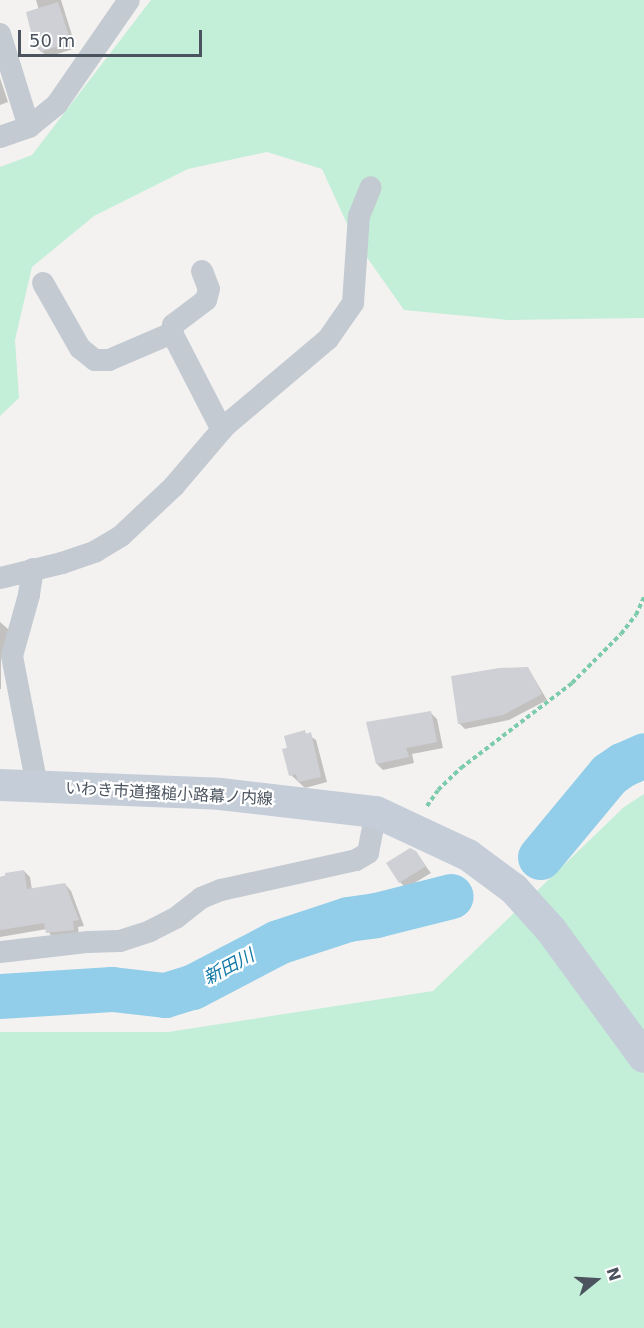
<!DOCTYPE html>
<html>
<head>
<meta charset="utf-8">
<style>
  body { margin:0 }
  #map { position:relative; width:644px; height:1328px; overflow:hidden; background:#f4f2f1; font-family:"DejaVu Sans","Noto Sans JP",sans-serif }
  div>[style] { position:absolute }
  .green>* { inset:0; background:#c3eed8 }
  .shadow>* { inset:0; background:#0003 }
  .river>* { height:45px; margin:-22.5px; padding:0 22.5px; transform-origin:22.5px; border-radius:22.5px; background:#92cee9 }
  .building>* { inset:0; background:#cfd0d5 }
  .path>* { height:4px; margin-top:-2px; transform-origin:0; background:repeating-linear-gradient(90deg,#7ccbac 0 4.5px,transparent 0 7.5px) }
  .street>* { height:22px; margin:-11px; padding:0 11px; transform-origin:11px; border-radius:11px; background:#c3cad2 }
  .secondary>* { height:32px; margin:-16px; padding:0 16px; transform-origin:16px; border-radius:16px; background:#c5cdd9 }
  span { translate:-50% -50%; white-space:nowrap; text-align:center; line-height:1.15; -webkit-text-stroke:4.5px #fff; paint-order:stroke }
  .street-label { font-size:16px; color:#4a535e }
  .water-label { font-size:18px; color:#137aa8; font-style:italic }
  .north { position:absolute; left:566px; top:1250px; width:60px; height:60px; -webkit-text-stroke:4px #fff; paint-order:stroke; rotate:72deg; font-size:16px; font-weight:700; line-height:24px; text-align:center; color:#4a535e }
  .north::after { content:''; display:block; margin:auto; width:21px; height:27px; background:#4a535e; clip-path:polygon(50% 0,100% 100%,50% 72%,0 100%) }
  .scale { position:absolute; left:18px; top:30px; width:184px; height:27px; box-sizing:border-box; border:3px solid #4a535e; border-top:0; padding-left:8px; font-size:18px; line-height:21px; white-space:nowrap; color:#4a535e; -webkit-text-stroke:4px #fff; paint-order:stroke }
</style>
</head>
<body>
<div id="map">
  <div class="green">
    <i style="clip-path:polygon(151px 0,644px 0,644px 318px,508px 320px,404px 310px,354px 239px,322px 169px,267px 152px,188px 169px,94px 216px,32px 267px,15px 340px,19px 398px,0 416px,0 167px,32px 155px)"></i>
    <i style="clip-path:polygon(644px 794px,644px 1328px,0 1328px,0 1032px,168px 1032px,433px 991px,624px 807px)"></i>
  </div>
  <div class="shadow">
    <i style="clip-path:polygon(36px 0,61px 0,76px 48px,48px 57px,36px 47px,39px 10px)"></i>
    <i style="clip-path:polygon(0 78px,8px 102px,0 105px)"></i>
    <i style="clip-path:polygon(0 622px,8px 629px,8px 654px,1px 654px,1px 689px,0 689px)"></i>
    <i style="clip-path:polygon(528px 668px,547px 700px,509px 720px,465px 729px,459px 723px)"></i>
    <i style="clip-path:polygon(431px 713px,437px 719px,443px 748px,412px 754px,414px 763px,383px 770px,377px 764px)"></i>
    <i style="clip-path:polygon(304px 732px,316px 740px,327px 782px,305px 788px,291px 775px,288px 749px)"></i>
    <i style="clip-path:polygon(415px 852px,431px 873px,406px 888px,400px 882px)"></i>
    <i style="clip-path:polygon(24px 871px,30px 877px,32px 890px,65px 884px,71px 891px,84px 926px,78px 927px,79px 936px,53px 939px,47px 929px,0 937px,0 877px)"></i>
  </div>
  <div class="river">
    <i style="left:540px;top:857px;width:108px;rotate:-50.3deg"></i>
    <i style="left:609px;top:774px;width:16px;rotate:-35deg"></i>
    <i style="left:622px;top:765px;width:24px;rotate:-24deg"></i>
    <i style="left:0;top:996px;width:112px;rotate:-3.6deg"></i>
    <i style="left:112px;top:989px;width:53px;rotate:6.5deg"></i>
    <i style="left:165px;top:995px;width:28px;rotate:-17deg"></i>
    <i style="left:192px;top:987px;width:97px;rotate:-27.6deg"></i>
    <i style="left:278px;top:942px;width:74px;rotate:-18.2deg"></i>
    <i style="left:348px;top:919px;width:28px;rotate:-8deg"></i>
    <i style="left:376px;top:915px;width:77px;rotate:-14.2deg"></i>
  </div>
  <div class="building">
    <i style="clip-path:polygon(58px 2px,71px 42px,40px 52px,39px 47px,35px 48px,26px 12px)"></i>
    <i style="clip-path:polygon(528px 667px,542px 694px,503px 715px,458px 724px,451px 676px,499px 668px)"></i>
    <i style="clip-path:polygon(431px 711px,437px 742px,406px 748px,409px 757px,376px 764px,366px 722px)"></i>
    <i style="clip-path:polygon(305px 730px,306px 734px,311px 732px,321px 777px,298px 782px,296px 774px,289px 776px,282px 749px,287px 748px,284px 736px)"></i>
    <i style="clip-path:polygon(410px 848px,416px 851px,426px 866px,399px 883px,386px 863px)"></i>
    <i style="clip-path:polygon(24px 870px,27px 889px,65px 883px,79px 920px,73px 921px,74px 930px,46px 933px,44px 923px,0 930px,0 877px,5px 876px,5px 873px)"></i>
  </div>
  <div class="path">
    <i style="left:427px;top:806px;width:19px;rotate:-55deg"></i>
    <i style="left:438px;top:790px;width:32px;rotate:-44deg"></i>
    <i style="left:461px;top:768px;width:140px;rotate:-37.4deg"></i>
    <i style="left:572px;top:683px;width:69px;rotate:-45deg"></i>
    <i style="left:621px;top:634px;width:24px;rotate:-52deg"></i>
    <i style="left:636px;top:615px;width:20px;rotate:-66deg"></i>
  </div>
  <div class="street">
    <i style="left:0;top:34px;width:97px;rotate:72.7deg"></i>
    <i style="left:0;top:137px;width:31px;rotate:-19deg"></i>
    <i style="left:29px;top:127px;width:36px;rotate:-39deg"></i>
    <i style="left:57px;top:104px;width:126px;rotate:-55.3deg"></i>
    <i style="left:202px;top:271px;width:19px;rotate:69deg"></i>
    <i style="left:209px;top:289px;width:11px;rotate:105deg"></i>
    <i style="left:206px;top:300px;width:41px;rotate:142.9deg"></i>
    <i style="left:173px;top:325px;width:8px;rotate:97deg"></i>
    <i style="left:172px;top:333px;width:109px;rotate:62.7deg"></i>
    <i style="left:43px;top:283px;width:75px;rotate:60.4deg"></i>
    <i style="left:80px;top:348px;width:19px;rotate:39deg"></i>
    <i style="left:95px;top:360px;width:14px"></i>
    <i style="left:109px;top:360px;width:69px;rotate:-23.2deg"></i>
    <i style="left:33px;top:569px;width:26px;rotate:99deg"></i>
    <i style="left:29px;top:595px;width:63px;rotate:105.6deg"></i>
    <i style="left:12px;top:656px;width:132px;rotate:79.1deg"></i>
    <i style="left:0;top:578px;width:64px;rotate:-13.6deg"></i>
    <i style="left:62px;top:563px;width:36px;rotate:-19deg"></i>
    <i style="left:96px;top:551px;width:29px;rotate:-31deg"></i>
    <i style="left:121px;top:536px;width:73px;rotate:-43.3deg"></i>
    <i style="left:174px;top:486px;width:79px;rotate:-49.6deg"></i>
    <i style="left:225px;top:426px;width:135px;rotate:-40.2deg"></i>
    <i style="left:328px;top:339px;width:44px;rotate:-55.2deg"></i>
    <i style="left:353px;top:303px;width:87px;rotate:-86.1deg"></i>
    <i style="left:359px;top:216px;width:31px;rotate:-68deg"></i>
    <i style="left:0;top:952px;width:89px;rotate:-6.5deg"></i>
    <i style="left:88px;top:942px;width:32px;rotate:-2deg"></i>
    <i style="left:120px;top:941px;width:32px;rotate:-18deg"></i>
    <i style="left:150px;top:931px;width:30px;rotate:-27deg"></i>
    <i style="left:177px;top:917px;width:31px;rotate:-38deg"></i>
    <i style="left:201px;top:898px;width:22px;rotate:-22deg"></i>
    <i style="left:221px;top:890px;width:138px;rotate:-12.5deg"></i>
    <i style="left:356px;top:860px;width:14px;rotate:-30deg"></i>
    <i style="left:368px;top:853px;width:42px;rotate:-79deg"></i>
  </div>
  <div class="secondary">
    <i style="left:0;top:785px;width:220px;rotate:2.3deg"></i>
    <i style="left:220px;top:794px;width:157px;rotate:6.6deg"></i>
    <i style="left:376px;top:812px;width:102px;rotate:25.1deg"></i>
    <i style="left:468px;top:855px;width:57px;rotate:36.5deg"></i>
    <i style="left:514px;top:889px;width:55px;rotate:47.9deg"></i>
    <i style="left:551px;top:930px;width:157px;rotate:53.8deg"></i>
  </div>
  <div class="street-label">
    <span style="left:169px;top:794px;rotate:3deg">いわき市道搔槌小路幕ノ内線</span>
  </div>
  <div class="water-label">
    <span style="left:229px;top:967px;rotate:-28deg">新田川</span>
  </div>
  <div class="north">N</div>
  <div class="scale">50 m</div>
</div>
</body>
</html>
